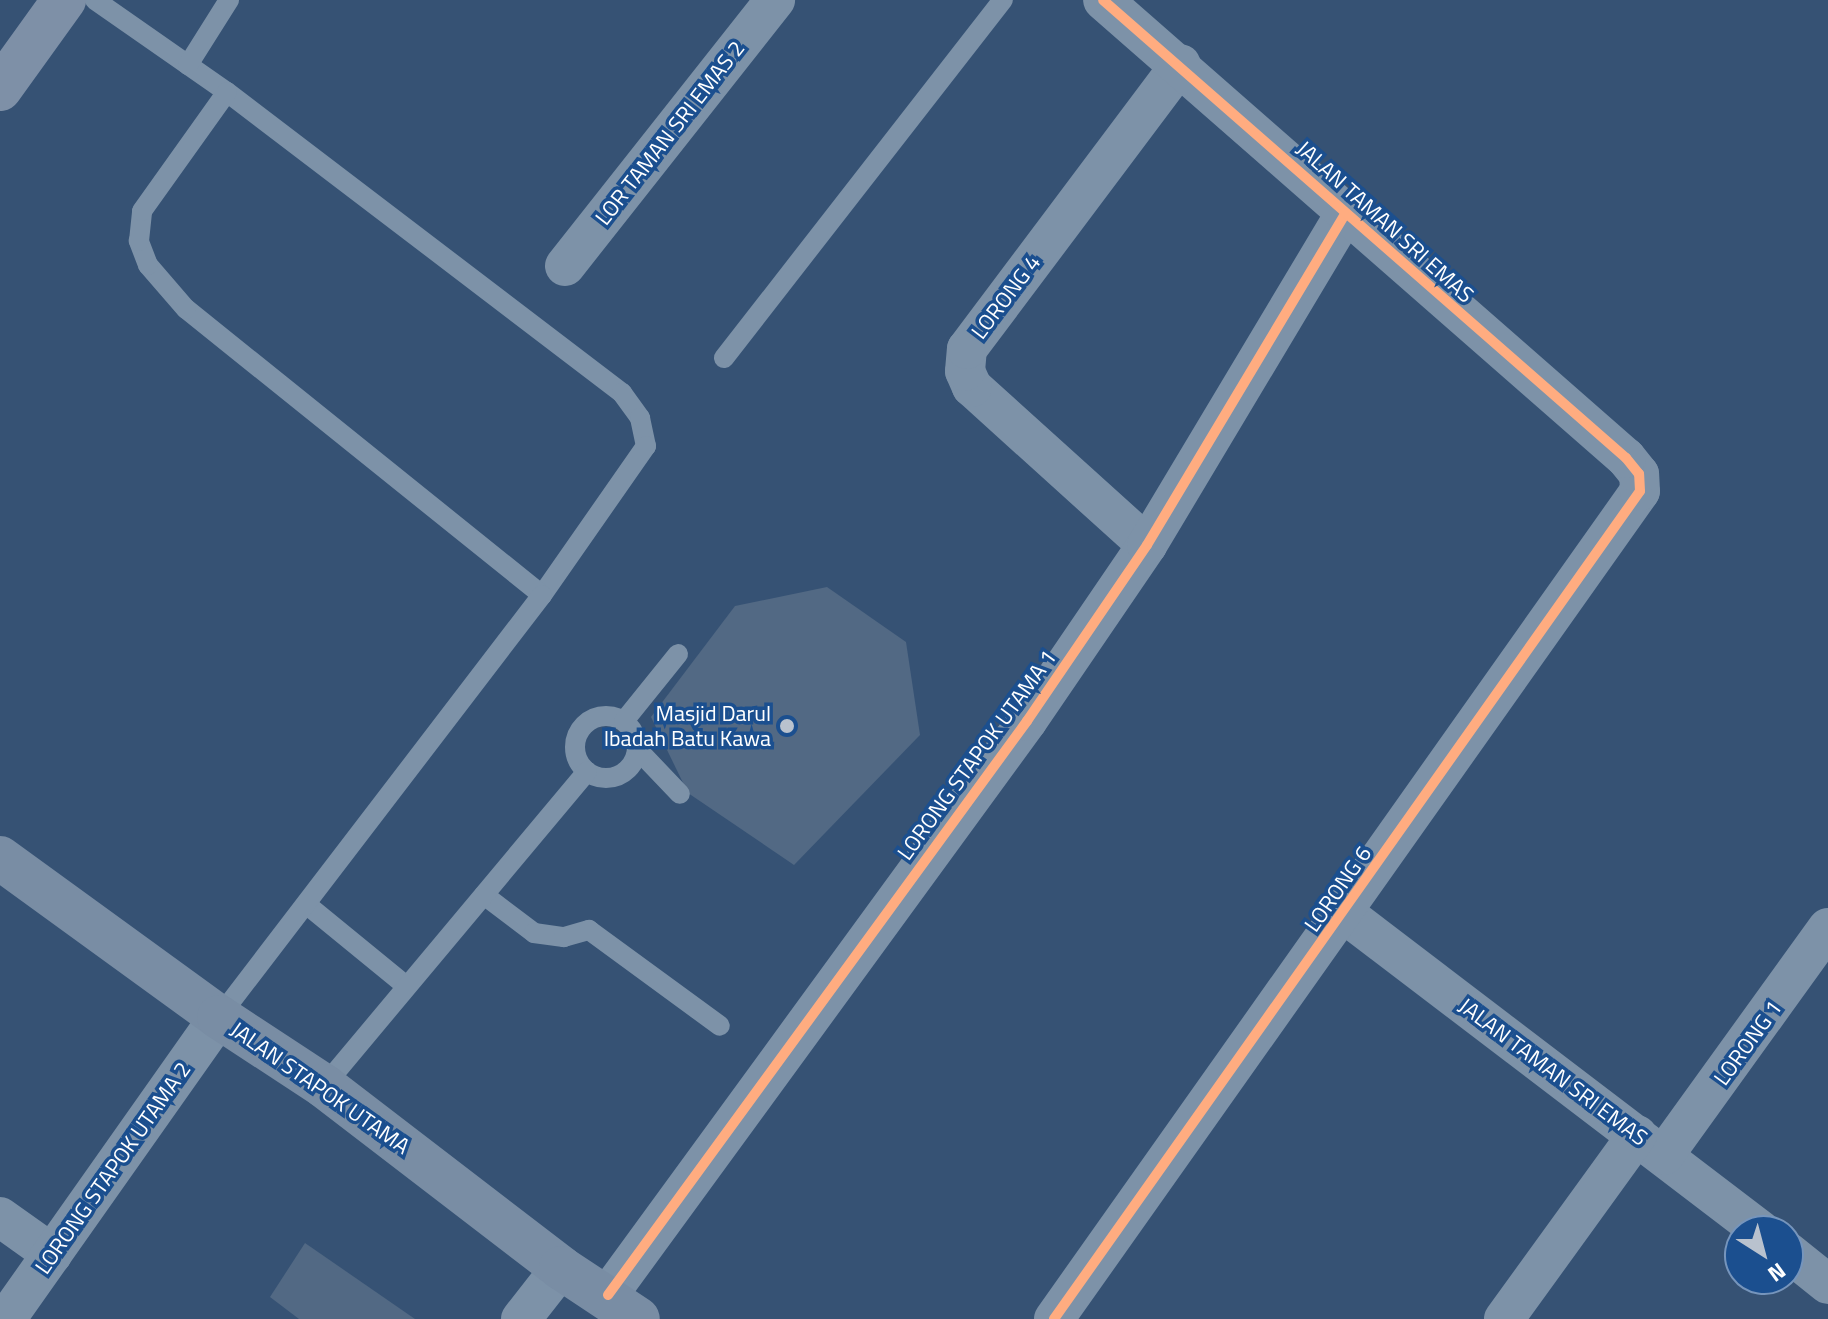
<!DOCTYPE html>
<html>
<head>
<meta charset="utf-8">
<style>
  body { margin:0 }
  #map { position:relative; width:1828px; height:1319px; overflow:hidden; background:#365274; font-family:"Titillium Web",sans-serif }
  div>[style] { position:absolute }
  .building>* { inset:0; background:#526984 }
  .service>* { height:20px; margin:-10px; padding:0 10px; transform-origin:10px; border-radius:10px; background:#7d92a8 }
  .service>.ring { margin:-10px; padding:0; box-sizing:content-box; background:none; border:20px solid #7d92a8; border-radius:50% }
  .minor>* { height:40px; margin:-20px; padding:0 20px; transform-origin:20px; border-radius:20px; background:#7d92a8 }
  .secondary>* { height:44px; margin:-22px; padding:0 22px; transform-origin:22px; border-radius:22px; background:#798da4 }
  .trunk>* { height:44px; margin:-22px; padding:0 22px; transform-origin:22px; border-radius:22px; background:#7e90a7 }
  .cycleway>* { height:10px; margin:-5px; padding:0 5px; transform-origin:5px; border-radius:5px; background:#ffac80 }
  .dots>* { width:22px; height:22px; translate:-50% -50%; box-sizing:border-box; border:4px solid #1b4f8f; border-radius:50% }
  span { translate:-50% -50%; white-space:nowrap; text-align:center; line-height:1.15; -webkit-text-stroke:7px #1b4f8f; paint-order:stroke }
  .street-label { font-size:22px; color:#fff }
  .poi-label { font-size:22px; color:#fff }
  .right { translate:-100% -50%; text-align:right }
  .north { position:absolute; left:1724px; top:1215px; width:80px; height:80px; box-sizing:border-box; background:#1b4f8f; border:2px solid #7695bc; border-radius:50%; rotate:144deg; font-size:22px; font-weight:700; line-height:32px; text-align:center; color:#fff }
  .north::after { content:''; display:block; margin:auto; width:28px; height:36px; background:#b9c2ce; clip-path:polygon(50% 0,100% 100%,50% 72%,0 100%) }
</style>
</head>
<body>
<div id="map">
  <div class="building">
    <i style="clip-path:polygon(827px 587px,906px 642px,920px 735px,794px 865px,688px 793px,651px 717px,735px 606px)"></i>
    <i style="clip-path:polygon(305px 1243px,415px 1319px,299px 1319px,270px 1297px)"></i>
  </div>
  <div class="service">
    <i style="left:95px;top:0;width:161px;rotate:34.9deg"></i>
    <i style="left:227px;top:92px;width:497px;rotate:37.3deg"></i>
    <i style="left:622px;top:393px;width:31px;rotate:54deg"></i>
    <i style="left:640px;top:418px;width:29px;rotate:78deg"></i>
    <i style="left:646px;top:446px;width:182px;rotate:124.9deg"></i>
    <i style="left:542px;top:595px;width:457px;rotate:-141.2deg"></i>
    <i style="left:186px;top:309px;width:58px;rotate:-130.8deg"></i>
    <i style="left:148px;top:265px;width:26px;rotate:-111deg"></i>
    <i style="left:139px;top:241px;width:30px;rotate:-84deg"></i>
    <i style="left:142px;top:211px;width:146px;rotate:-54.5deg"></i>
    <i style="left:188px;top:65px;width:77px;rotate:-57.8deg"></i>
    <i style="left:724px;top:358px;width:454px;rotate:-52.1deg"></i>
    <i class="ring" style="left:575px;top:716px;width:42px;height:42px"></i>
    <i style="left:624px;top:721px;width:86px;rotate:-51.1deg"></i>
    <i style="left:637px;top:749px;width:62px;rotate:46.3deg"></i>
    <i style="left:484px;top:895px;width:63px;rotate:37.2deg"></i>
    <i style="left:534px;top:933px;width:30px;rotate:8deg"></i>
    <i style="left:564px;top:937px;width:26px;rotate:-16deg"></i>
    <i style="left:589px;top:930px;width:162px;rotate:36.2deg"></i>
    <i style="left:306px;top:904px;width:128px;rotate:39.3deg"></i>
    <i style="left:219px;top:1017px;width:531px;rotate:-52.57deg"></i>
    <i style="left:324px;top:1086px;width:410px;rotate:-50.1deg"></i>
  </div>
  <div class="minor">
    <i style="left:565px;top:266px;width:339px;rotate:-51.7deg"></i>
    <i style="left:1147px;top:545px;width:236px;rotate:-137.9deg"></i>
    <i style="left:972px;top:387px;width:17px;rotate:-114deg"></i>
    <i style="left:965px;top:371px;width:22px;rotate:-85deg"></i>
    <i style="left:967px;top:349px;width:356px;rotate:-53.1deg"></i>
    <i style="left:1345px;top:914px;width:523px;rotate:37.31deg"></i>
    <i style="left:1664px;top:1155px;width:280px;rotate:-54.2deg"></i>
    <i style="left:0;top:1217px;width:64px;rotate:35.4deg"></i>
    <i style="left:1788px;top:1252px;width:51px;rotate:38.7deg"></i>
    <i style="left:608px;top:1295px;width:711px;rotate:-53.87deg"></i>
    <i style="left:1027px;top:721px;width:213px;rotate:-55.7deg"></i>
    <i style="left:1147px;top:545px;width:383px;rotate:-59.1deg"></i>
    <i style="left:6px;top:1319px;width:370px;rotate:-54.8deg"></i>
    <i style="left:521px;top:1319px;width:65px;rotate:-51.9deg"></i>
    <i style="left:1054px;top:1319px;width:1014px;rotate:-54.71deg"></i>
    <i style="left:1640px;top:491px;width:17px;rotate:-93deg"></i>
    <i style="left:1639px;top:474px;width:21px;rotate:-129deg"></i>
    <i style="left:1626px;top:458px;width:695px;rotate:-138.79deg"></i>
    <i style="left:1504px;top:1319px;width:227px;rotate:-54.1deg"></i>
  </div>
  <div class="secondary">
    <i style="left:0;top:858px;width:271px;rotate:36deg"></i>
    <i style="left:219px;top:1017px;width:126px;rotate:33.3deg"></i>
    <i style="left:324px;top:1086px;width:299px;rotate:37.5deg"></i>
    <i style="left:561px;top:1268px;width:92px;rotate:33.5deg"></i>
  </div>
  <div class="trunk">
    <i style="left:0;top:89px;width:110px;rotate:-54.3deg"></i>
  </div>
  <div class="cycleway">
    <i style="left:608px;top:1295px;width:711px;rotate:-53.87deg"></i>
    <i style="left:1027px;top:721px;width:213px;rotate:-55.7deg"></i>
    <i style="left:1147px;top:545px;width:383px;rotate:-59.1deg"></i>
    <i style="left:1054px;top:1319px;width:1014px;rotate:-54.71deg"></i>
    <i style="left:1640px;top:491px;width:17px;rotate:-93deg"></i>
    <i style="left:1639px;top:474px;width:21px;rotate:-129deg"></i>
    <i style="left:1626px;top:458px;width:695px;rotate:-138.79deg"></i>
  </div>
  <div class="dots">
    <i style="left:787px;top:726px;background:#b9c2ce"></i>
  </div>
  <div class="street-label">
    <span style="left:670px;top:133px;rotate:-52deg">LOR TAMAN SRI EMAS 2</span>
    <span style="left:1385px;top:222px;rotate:42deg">JALAN TAMAN SRI EMAS</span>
    <span style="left:1006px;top:297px;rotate:-53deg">LORONG 4</span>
    <span style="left:977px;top:755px;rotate:-54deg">LORONG STAPOK UTAMA 1</span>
    <span style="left:1338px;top:889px;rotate:-55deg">LORONG 6</span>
    <span style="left:1748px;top:1043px;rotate:-54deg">LORONG 1</span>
    <span style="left:1553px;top:1072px;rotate:37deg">JALAN TAMAN SRI EMAS</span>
    <span style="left:320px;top:1088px;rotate:35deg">JALAN STAPOK UTAMA</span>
    <span style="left:113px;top:1168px;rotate:-55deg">LORONG STAPOK UTAMA 2</span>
  </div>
  <div class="poi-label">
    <span class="right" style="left:771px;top:726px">Masjid Darul<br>Ibadah Batu Kawa</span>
  </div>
  <div class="north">N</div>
</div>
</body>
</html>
